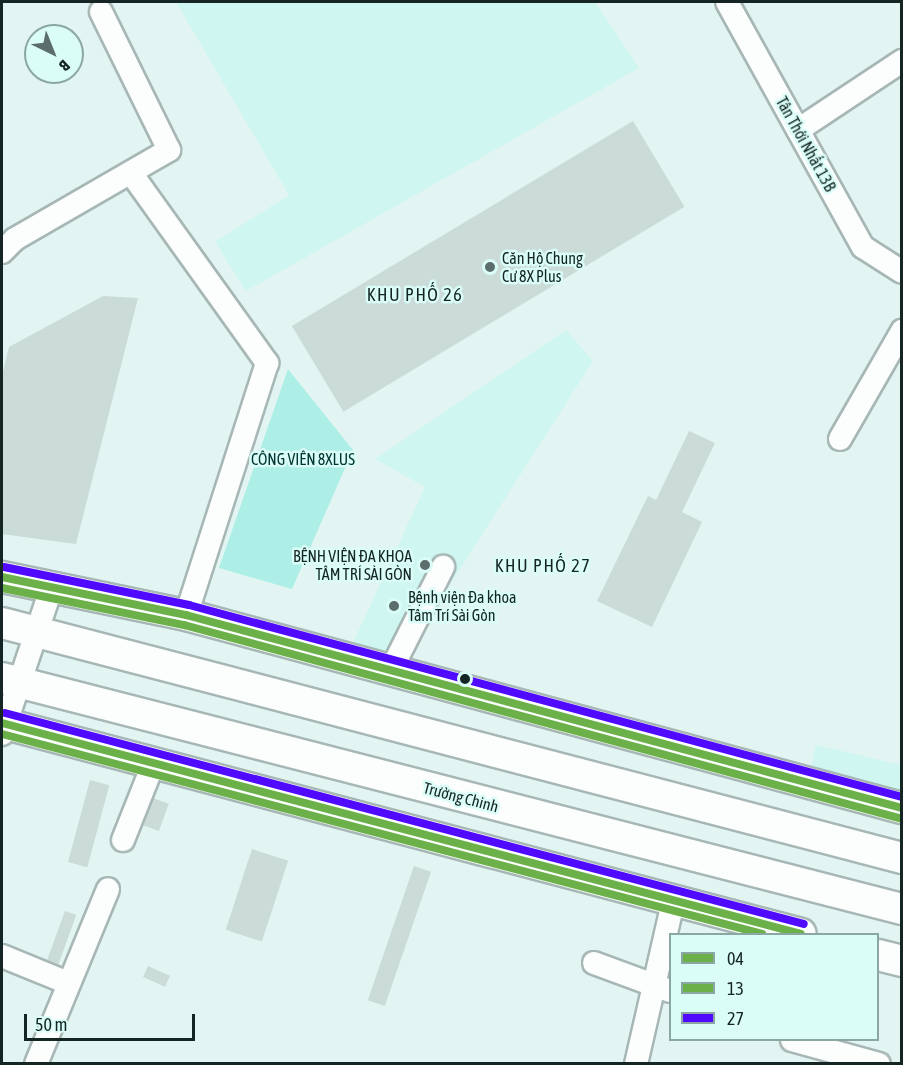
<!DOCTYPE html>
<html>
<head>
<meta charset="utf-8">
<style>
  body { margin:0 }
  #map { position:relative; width:903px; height:1065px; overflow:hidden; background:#e2f5f2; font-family:"Asap Condensed",sans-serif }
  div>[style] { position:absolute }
  .built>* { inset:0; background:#cff6f0 }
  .green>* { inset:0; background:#adefe6 }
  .building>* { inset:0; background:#cadbd8; transform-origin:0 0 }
  .roads { filter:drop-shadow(2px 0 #a7b7b5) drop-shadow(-2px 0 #a7b7b5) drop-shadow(0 2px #a7b7b5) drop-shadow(0 -2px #a7b7b5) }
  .minor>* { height:22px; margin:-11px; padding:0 11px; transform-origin:11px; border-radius:11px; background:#fbfefd }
  .major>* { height:30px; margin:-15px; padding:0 15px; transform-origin:15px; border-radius:15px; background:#fbfefd }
  .bus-1>* { height:8px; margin:-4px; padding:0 4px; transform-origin:4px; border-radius:4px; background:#6cb049 }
  .bus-2>* { height:8px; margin:-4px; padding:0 4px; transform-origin:4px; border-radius:4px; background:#6cb049 }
  .bus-3>* { height:8px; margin:-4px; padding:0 4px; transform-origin:4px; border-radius:4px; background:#4f0aff }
  .dots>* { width:16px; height:16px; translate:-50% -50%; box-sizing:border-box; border:3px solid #dafdf8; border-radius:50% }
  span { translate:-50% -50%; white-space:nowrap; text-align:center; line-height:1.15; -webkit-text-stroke:5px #dafdf8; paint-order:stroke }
  .street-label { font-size:16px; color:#142523 }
  .poi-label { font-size:16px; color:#142523 }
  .left { translate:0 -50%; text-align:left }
  .right { translate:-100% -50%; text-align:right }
  .park-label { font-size:16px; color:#003631 }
  .neighbourhood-label { font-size:18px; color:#142523; letter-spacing:1.5px }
  .frame { position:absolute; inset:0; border:3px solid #142523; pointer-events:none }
  .legend { position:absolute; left:669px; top:933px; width:210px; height:108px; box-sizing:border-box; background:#dafdf8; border:2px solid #8ba7a3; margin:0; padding:8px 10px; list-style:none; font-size:18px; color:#142523 }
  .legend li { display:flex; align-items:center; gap:12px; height:30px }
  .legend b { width:30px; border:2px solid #8ba7a3 }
  .north { position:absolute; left:24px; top:24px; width:60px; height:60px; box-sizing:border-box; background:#dafdf8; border:2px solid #8ba7a3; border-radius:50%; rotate:137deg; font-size:16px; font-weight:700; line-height:24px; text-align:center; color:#142523 }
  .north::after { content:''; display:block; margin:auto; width:21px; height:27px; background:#5c6e6b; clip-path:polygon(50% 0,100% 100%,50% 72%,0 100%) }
  .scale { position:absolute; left:24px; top:1014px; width:171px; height:27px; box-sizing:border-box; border:3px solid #142523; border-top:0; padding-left:8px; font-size:18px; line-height:21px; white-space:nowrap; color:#142523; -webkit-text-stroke:4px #dafdf8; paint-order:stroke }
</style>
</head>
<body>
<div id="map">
  <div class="built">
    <i style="clip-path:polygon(176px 2px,595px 2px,639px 68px,246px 291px,215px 242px,289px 195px)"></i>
    <i style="clip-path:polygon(566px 330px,593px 361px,405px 655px,352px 645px,425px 487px,375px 459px)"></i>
    <i style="clip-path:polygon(816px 745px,901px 765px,901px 793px,809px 779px)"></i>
  </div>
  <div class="green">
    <i style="clip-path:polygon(288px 369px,353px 450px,292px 589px,219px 568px)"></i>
  </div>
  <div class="building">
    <i style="left:633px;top:121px;width:100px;height:398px;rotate:59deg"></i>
    <i style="clip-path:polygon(103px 296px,138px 298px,76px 544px,2px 534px,2px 376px,9px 347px)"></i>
    <i style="clip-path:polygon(689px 431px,715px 443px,682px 512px,702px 522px,652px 627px,597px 601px,648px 496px,656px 500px)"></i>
    <i style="left:90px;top:780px;width:20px;height:85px;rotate:15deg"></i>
    <i style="left:150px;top:797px;width:20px;height:29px;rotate:20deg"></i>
    <i style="left:252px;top:849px;width:38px;height:85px;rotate:18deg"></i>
    <i style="left:414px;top:866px;width:18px;height:142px;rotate:19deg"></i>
    <i style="left:65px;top:911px;width:12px;height:53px;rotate:20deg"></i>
    <i style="left:148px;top:966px;width:24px;height:12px;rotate:24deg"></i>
  </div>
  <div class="roads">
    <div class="minor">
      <i style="left:727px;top:2px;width:280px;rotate:61deg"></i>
      <i style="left:863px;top:247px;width:46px;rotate:32.7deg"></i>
      <i style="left:798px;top:130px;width:125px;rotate:-33.6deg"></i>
      <i style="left:131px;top:173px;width:234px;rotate:54.4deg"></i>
      <i style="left:267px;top:363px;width:265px;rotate:107.8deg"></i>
      <i style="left:2px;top:252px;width:18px;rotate:-45deg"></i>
      <i style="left:15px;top:239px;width:178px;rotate:-30deg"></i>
      <i style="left:169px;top:150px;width:154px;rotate:-116.2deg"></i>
      <i style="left:840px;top:439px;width:125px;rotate:-60.1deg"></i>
      <i style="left:390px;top:672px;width:118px;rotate:-63.2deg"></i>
      <i style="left:2px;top:734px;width:153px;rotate:-71.3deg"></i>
      <i style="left:123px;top:840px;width:84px;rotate:-68.3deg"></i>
      <i style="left:2px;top:956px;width:71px;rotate:22.2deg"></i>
      <i style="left:594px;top:963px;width:81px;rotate:20.2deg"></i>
      <i style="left:792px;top:1040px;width:90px;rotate:15.4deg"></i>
      <i style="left:36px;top:1064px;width:189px;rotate:-67.6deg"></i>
      <i style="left:636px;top:1064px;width:170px;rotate:-77.1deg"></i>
    </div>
    <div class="major">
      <i style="left:2px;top:577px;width:188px;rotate:11.7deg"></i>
      <i style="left:186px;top:615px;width:742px;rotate:15.09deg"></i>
      <i style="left:2px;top:623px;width:930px;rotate:14.63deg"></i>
      <i style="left:2px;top:678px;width:929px;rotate:14.4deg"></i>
      <i style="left:2px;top:723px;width:826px;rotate:14.79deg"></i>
      <i style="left:878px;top:955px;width:25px;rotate:14deg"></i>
    </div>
  </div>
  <div class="bus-1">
    <i style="left:2px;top:577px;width:188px;rotate:11.7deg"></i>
    <i style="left:186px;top:615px;width:742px;rotate:15.09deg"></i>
    <i style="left:2px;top:723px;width:826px;rotate:14.79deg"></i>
  </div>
  <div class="bus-2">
    <i style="left:2px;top:588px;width:186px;rotate:11.5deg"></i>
    <i style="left:184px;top:625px;width:741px;rotate:15.11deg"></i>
    <i style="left:2px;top:734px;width:786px;rotate:14.74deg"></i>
  </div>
  <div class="bus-3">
    <i style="left:4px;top:567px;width:189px;rotate:11.6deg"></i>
    <i style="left:189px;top:605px;width:738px;rotate:15.07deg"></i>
    <i style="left:5px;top:713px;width:826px;rotate:14.79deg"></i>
  </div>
  <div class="dots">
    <i style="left:490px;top:267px;background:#5c6e6b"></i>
    <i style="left:425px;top:565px;background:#5c6e6b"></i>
    <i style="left:394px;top:606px;background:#5c6e6b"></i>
    <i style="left:465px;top:679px;background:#142523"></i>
  </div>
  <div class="street-label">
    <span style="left:806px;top:144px;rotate:61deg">Tân Thới Nhất 13B</span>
    <span style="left:461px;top:797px;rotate:15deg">Trường Chinh</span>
  </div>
  <div class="poi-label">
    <span class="left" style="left:502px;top:267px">Căn Hộ Chung<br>Cư 8X Plus</span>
    <span class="right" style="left:412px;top:565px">BỆNH VIỆN ĐA KHOA<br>TÂM TRÍ SÀI GÒN</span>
    <span class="left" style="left:408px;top:606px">Bệnh viện Đa khoa<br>Tâm Trí Sài Gòn</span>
  </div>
  <div class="park-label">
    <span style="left:303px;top:459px">CÔNG VIÊN 8XLUS</span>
  </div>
  <div class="neighbourhood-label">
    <span style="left:415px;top:295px">KHU PHỐ 26</span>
    <span style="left:543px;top:566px">KHU PHỐ 27</span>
  </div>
  <div class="frame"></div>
  <ul class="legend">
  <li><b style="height:8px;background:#6cb049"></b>04</li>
  <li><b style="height:8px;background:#6cb049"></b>13</li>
  <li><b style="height:8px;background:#4f0aff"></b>27</li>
  </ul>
  <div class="north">B</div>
  <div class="scale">50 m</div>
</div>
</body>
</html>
